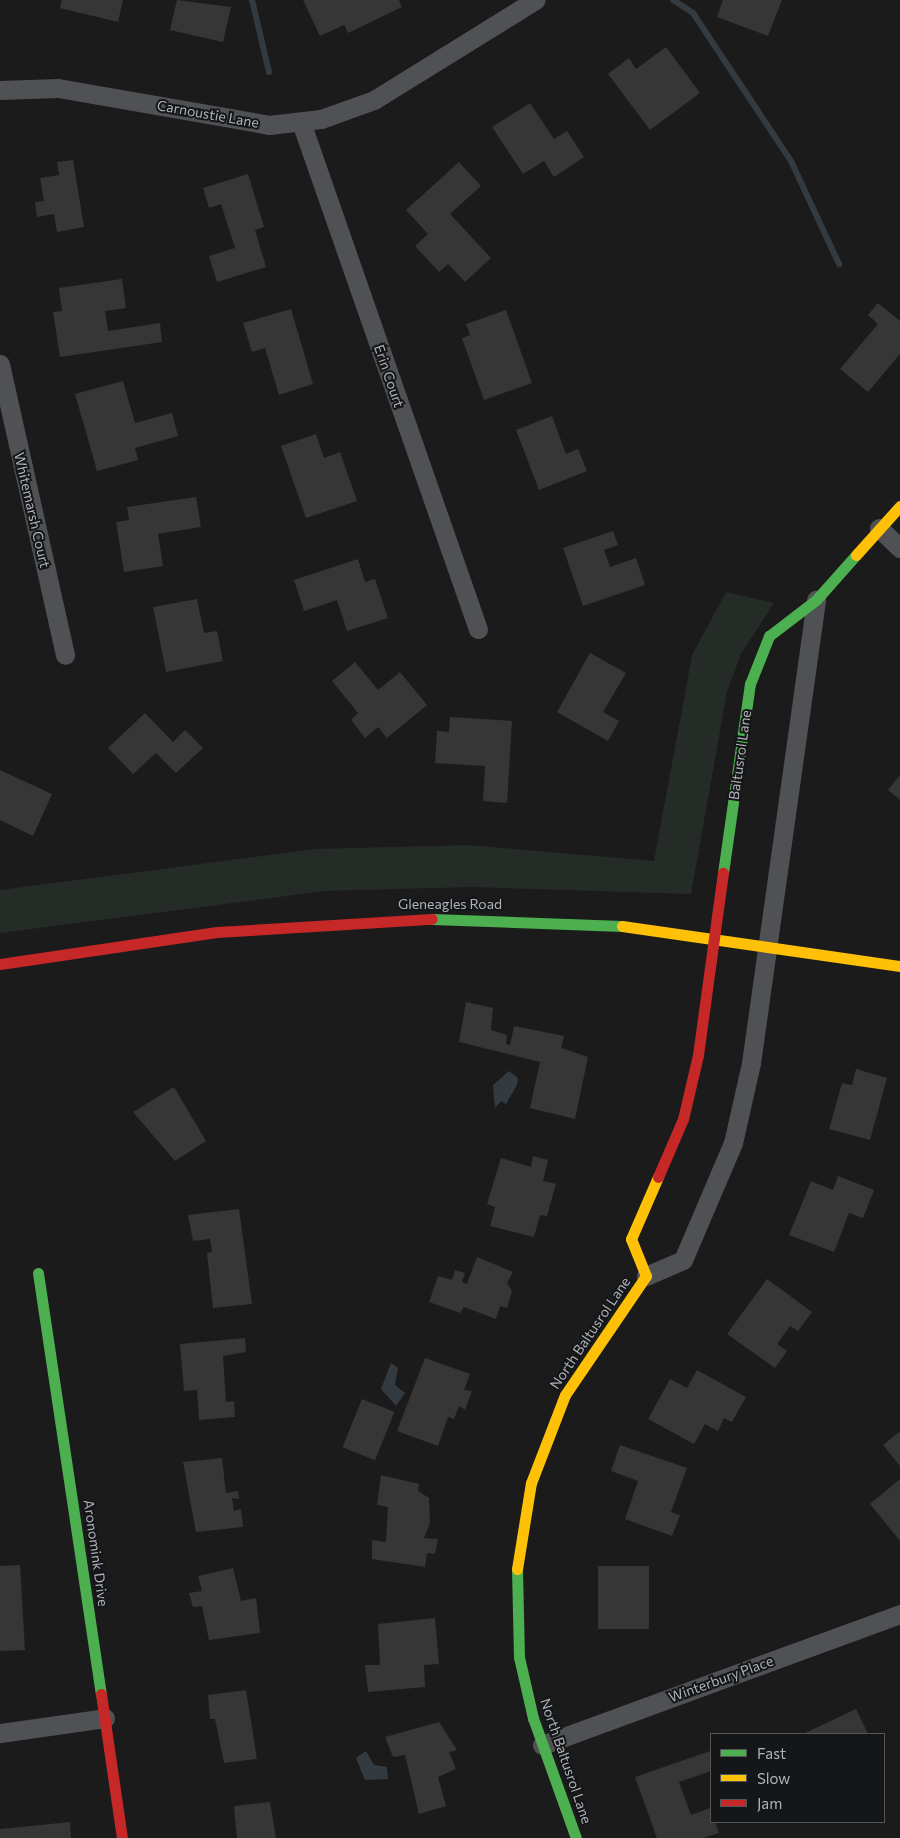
<!DOCTYPE html>
<html>
<head>
<meta charset="utf-8">
<style>
  body { margin:0 }
  #map { position:relative; width:900px; height:1838px; overflow:hidden; background:#1b1b1c; font-family:Commissioner,sans-serif }
  div>[style] { position:absolute }
  .green>* { inset:0; background:#252b26 }
  .water>* { inset:0; background:#333b40 }
  .stream>* { height:6px; margin:-3px; padding:0 3px; transform-origin:3px; border-radius:3px; background:#333b40 }
  .building>* { inset:0; background:#363637; transform-origin:0 0 }
  .street>* { height:19px; margin:-9.5px; padding:0 9.5px; transform-origin:9.5px; border-radius:9.5px; background:#505154 }
  .fast>* { height:11px; margin:-5.5px; padding:0 5.5px; transform-origin:5.5px; border-radius:5.5px; background:#4caf50 }
  .slow>* { height:11px; margin:-5.5px; padding:0 5.5px; transform-origin:5.5px; border-radius:5.5px; background:#ffc107 }
  .jam>* { height:11px; margin:-5.5px; padding:0 5.5px; transform-origin:5.5px; border-radius:5.5px; background:#c62828 }
  span { translate:-50% -50%; white-space:nowrap; text-align:center; line-height:1.15; -webkit-text-stroke:4px #151617; paint-order:stroke }
  .street-label { font-size:14px; color:#aeb3bb }
  .legend { position:absolute; left:710px; top:1733px; width:175px; height:90px; box-sizing:border-box; background:#151617; border:1px solid #525559; margin:0; padding:6px 9px; list-style:none; font-size:15px; color:#aeb3bb }
  .legend li { display:flex; align-items:center; gap:10px; height:25px }
  .legend b { width:25px; border:1px solid #525559 }
</style>
</head>
<body>
<div id="map">
  <div class="green">
    <i style="clip-path:polygon(726px 592px,774px 603px,741px 654px,727px 692px,691px 894px,472px 887px,325px 891px,0 933px,0 890px,315px 849px,468px 845px,654px 861px,692px 655px)"></i>
  </div>
  <div class="water">
    <i style="clip-path:polygon(509px 1071px,518px 1078px,517px 1085px,506px 1104px,501px 1101px,495px 1108px,493px 1085px)"></i>
    <i style="clip-path:polygon(391px 1363px,398px 1368px,395px 1385px,405px 1393px,396px 1406px,381px 1389px)"></i>
    <i style="clip-path:polygon(366px 1751px,374px 1765px,387px 1767px,388px 1779px,365px 1780px,356px 1758px)"></i>
  </div>
  <div class="stream">
    <i style="left:252px;top:0;width:74px;rotate:76.7deg"></i>
    <i style="left:673px;top:0;width:24px;rotate:33deg"></i>
    <i style="left:693px;top:13px;width:178px;rotate:56.5deg"></i>
    <i style="left:791px;top:161px;width:114px;rotate:65deg"></i>
  </div>
  <div class="building">
    <i style="clip-path:polygon(62px 0,123px 0,118px 22px,60px 8px)"></i>
    <i style="clip-path:polygon(177px 0,231px 7px,223px 42px,170px 30px)"></i>
    <i style="clip-path:polygon(303px 0,399px 0,402px 7px,348px 33px,344px 25px,320px 36px)"></i>
    <i style="clip-path:polygon(723px 0,782px 0,768px 36px,717px 17px)"></i>
    <i style="clip-path:polygon(666px 47px,700px 93px,650px 130px,608px 74px,629px 58px,636px 69px)"></i>
    <i style="clip-path:polygon(530px 103px,554px 139px,567px 131px,584px 157px,554px 177px,544px 161px,523px 174px,492px 127px)"></i>
    <i style="clip-path:polygon(73px 160px,84px 227px,57px 232px,54px 214px,37px 217px,35px 202px,44px 201px,40px 178px,59px 175px,57px 162px)"></i>
    <i style="clip-path:polygon(459px 162px,481px 186px,450px 214px,491px 258px,465px 282px,448px 264px,439px 272px,415px 246px,428px 234px,406px 210px)"></i>
    <i style="clip-path:polygon(248px 174px,264px 227px,255px 230px,266px 267px,217px 282px,209px 256px,235px 248px,221px 204px,209px 208px,203px 188px)"></i>
    <i style="clip-path:polygon(122px 279px,126px 308px,105px 311px,108px 331px,160px 323px,162px 342px,60px 357px,53px 312px,62px 311px,59px 288px)"></i>
    <i style="clip-path:polygon(878px 303px,900px 321px,900px 354px,868px 392px,840px 369px,878px 324px,868px 315px)"></i>
    <i style="clip-path:polygon(291px 309px,313px 384px,279px 395px,265px 348px,252px 352px,243px 323px)"></i>
    <i style="clip-path:polygon(506px 310px,532px 383px,484px 400px,462px 338px,470px 335px,466px 324px)"></i>
    <i style="clip-path:polygon(123px 381px,135px 423px,172px 413px,178px 436px,135px 448px,138px 460px,97px 471px,75px 394px)"></i>
    <i style="clip-path:polygon(552px 416px,566px 454px,578px 449px,587px 471px,539px 490px,516px 430px)"></i>
    <i style="clip-path:polygon(316px 434px,324px 458px,340px 452px,357px 501px,306px 518px,281px 446px)"></i>
    <i style="clip-path:polygon(196px 497px,201px 527px,158px 534px,163px 566px,124px 572px,116px 522px,129px 520px,127px 507px)"></i>
    <i style="clip-path:polygon(613px 531px,618px 545px,604px 550px,610px 567px,636px 558px,645px 585px,583px 606px,563px 548px)"></i>
    <i style="clip-path:polygon(358px 559px,365px 582px,375px 579px,388px 618px,347px 631px,337px 600px,304px 611px,294px 580px)"></i>
    <i style="clip-path:polygon(197px 599px,204px 633px,217px 631px,223px 661px,166px 672px,153px 607px)"></i>
    <i style="clip-path:polygon(590px 653px,626px 673px,603px 712px,619px 721px,608px 741px,557px 712px)"></i>
    <i style="clip-path:polygon(355px 662px,378px 690px,400px 672px,427px 705px,387px 738px,378px 727px,365px 738px,351px 720px,358px 713px,332px 681px)"></i>
    <i style="clip-path:polygon(145px 713px,173px 742px,185px 730px,203px 748px,176px 773px,156px 753px,133px 774px,108px 748px)"></i>
    <i style="clip-path:polygon(450px 717px,512px 721px,507px 803px,483px 801px,485px 766px,435px 763px,437px 731px,449px 732px)"></i>
    <i style="clip-path:polygon(0 770px,52px 794px,33px 836px,0 820px)"></i>
    <i style="clip-path:polygon(900px 775px,900px 800px,888px 790px)"></i>
    <i style="clip-path:polygon(466px 1002px,493px 1008px,491px 1030px,507px 1035px,506px 1044px,510px 1045px,514px 1026px,564px 1036px,561px 1048px,588px 1057px,575px 1119px,530px 1108px,540px 1062px,459px 1042px)"></i>
    <i style="clip-path:polygon(856px 1069px,887px 1078px,870px 1140px,829px 1129px,842px 1083px,852px 1085px)"></i>
    <i style="clip-path:polygon(174px 1087px,206px 1141px,175px 1161px,133px 1112px)"></i>
    <i style="clip-path:polygon(533px 1156px,548px 1160px,543px 1181px,556px 1184px,547px 1216px,540px 1215px,534px 1237px,490px 1226px,495px 1207px,487px 1204px,501px 1158px,531px 1167px)"></i>
    <i style="clip-path:polygon(838px 1176px,874px 1190px,863px 1218px,849px 1213px,834px 1252px,789px 1235px,811px 1181px,833px 1190px)"></i>
    <i style="clip-path:polygon(239px 1209px,252px 1304px,213px 1308px,207px 1253px,212px 1252px,210px 1239px,193px 1241px,188px 1215px)"></i>
    <i style="clip-path:polygon(477px 1257px,513px 1272px,507px 1283px,512px 1291px,507px 1308px,500px 1306px,496px 1319px,464px 1307px,460px 1313px,429px 1302px,438px 1276px,452px 1280px,455px 1270px,465px 1273px,462px 1282px,467px 1284px)"></i>
    <i style="clip-path:polygon(767px 1279px,812px 1312px,798px 1331px,790px 1326px,777px 1344px,787px 1351px,775px 1368px,727px 1334px)"></i>
    <i style="clip-path:polygon(245px 1338px,246px 1352px,223px 1356px,226px 1402px,234px 1401px,235px 1417px,199px 1420px,197px 1390px,184px 1391px,180px 1344px)"></i>
    <i style="clip-path:polygon(425px 1358px,470px 1374px,464px 1390px,472px 1391px,465px 1410px,459px 1406px,454px 1419px,448px 1417px,438px 1446px,397px 1431px)"></i>
    <i style="clip-path:polygon(697px 1370px,746px 1397px,732px 1422px,724px 1418px,718px 1431px,705px 1424px,694px 1444px,648px 1419px,670px 1379px,687px 1388px)"></i>
    <i style="left:362px;top:1399px;width:35px;height:52px;rotate:22deg"></i>
    <i style="clip-path:polygon(899px 1432px,900px 1433px,900px 1466px,883px 1445px)"></i>
    <i style="clip-path:polygon(620px 1445px,687px 1468px,671px 1512px,680px 1515px,672px 1536px,625px 1519px,638px 1481px,611px 1471px)"></i>
    <i style="clip-path:polygon(222px 1458px,226px 1493px,238px 1491px,239px 1499px,232px 1498px,234px 1511px,241px 1509px,243px 1527px,196px 1532px,183px 1462px)"></i>
    <i style="clip-path:polygon(381px 1475px,419px 1484px,418px 1491px,429px 1498px,430px 1523px,424px 1538px,438px 1539px,435px 1554px,427px 1553px,425px 1567px,372px 1559px,372px 1540px,386px 1542px,388px 1507px,377px 1505px)"></i>
    <i style="clip-path:polygon(900px 1479px,900px 1541px,870px 1504px)"></i>
    <i style="clip-path:polygon(20px 1565px,25px 1650px,0 1651px,0 1566px)"></i>
    <i style="left:598px;top:1566px;width:51px;height:63px"></i>
    <i style="clip-path:polygon(233px 1568px,241px 1601px,256px 1598px,260px 1633px,209px 1640px,202px 1606px,193px 1607px,189px 1593px,202px 1591px,198px 1576px)"></i>
    <i style="clip-path:polygon(435px 1618px,439px 1664px,424px 1665px,425px 1687px,368px 1692px,365px 1665px,380px 1665px,378px 1624px)"></i>
    <i style="clip-path:polygon(246px 1690px,257px 1759px,224px 1763px,215px 1719px,210px 1719px,208px 1695px)"></i>
    <i style="clip-path:polygon(856px 1709px,868px 1734px,803px 1734px)"></i>
    <i style="clip-path:polygon(439px 1722px,457px 1750px,449px 1752px,456px 1769px,438px 1777px,446px 1806px,419px 1814px,405px 1755px,393px 1757px,385px 1737px)"></i>
    <i style="clip-path:polygon(710px 1751px,711px 1771px,679px 1782px,691px 1815px,710px 1808px,719px 1833px,703px 1838px,657px 1838px,635px 1777px)"></i>
    <i style="clip-path:polygon(270px 1802px,276px 1838px,237px 1838px,234px 1806px)"></i>
    <i style="clip-path:polygon(70px 1822px,71px 1838px,0 1838px,0 1829px)"></i>
  </div>
  <div class="street">
    <i style="left:0;top:90px;width:58px;rotate:-2deg"></i>
    <i style="left:58px;top:88px;width:214px;rotate:9.9deg"></i>
    <i style="left:269px;top:125px;width:52px;rotate:-6.6deg"></i>
    <i style="left:321px;top:119px;width:56px;rotate:-19.7deg"></i>
    <i style="left:374px;top:100px;width:190px;rotate:-31.8deg"></i>
    <i style="left:301px;top:122px;width:537px;rotate:70.76deg"></i>
    <i style="left:0;top:364px;width:298px;rotate:77.4deg"></i>
    <i style="left:879px;top:528px;width:29px;rotate:44deg"></i>
    <i style="left:646px;top:1276px;width:40px;rotate:-23.4deg"></i>
    <i style="left:683px;top:1260px;width:127px;rotate:-66.9deg"></i>
    <i style="left:733px;top:1143px;width:82px;rotate:-77.3deg"></i>
    <i style="left:751px;top:1063px;width:468px;rotate:-82deg"></i>
    <i style="left:0;top:1733px;width:106px;rotate:-8.1deg"></i>
    <i style="left:542px;top:1745px;width:381px;rotate:-20.1deg"></i>
  </div>
  <div class="fast">
    <i style="left:723px;top:873px;width:191px;rotate:-81.9deg"></i>
    <i style="left:750px;top:684px;width:52px;rotate:-68.4deg"></i>
    <i style="left:769px;top:636px;width:59px;rotate:-37.5deg"></i>
    <i style="left:816px;top:600px;width:60px;rotate:-48.4deg"></i>
    <i style="left:432px;top:919px;width:190px;rotate:2.1deg"></i>
    <i style="left:38px;top:1273px;width:426px;rotate:81.5deg"></i>
    <i style="left:517px;top:1569px;width:88px;rotate:88.7deg"></i>
    <i style="left:519px;top:1657px;width:63px;rotate:77.1deg"></i>
    <i style="left:533px;top:1718px;width:127px;rotate:70.3deg"></i>
  </div>
  <div class="slow">
    <i style="left:856px;top:555px;width:66px;rotate:-48.1deg"></i>
    <i style="left:622px;top:926px;width:281px;rotate:8.2deg"></i>
    <i style="left:517px;top:1569px;width:87px;rotate:-80.8deg"></i>
    <i style="left:531px;top:1483px;width:94px;rotate:-68.9deg"></i>
    <i style="left:565px;top:1395px;width:144px;rotate:-55.8deg"></i>
    <i style="left:646px;top:1276px;width:40px;rotate:-112deg"></i>
    <i style="left:631px;top:1239px;width:68px;rotate:-66.5deg"></i>
  </div>
  <div class="jam">
    <i style="left:0;top:964px;width:219px;rotate:-8.4deg"></i>
    <i style="left:217px;top:932px;width:215px;rotate:-3.5deg"></i>
    <i style="left:658px;top:1177px;width:63px;rotate:-66.7deg"></i>
    <i style="left:683px;top:1119px;width:66px;rotate:-76.8deg"></i>
    <i style="left:698px;top:1055px;width:184px;rotate:-82.2deg"></i>
    <i style="left:101px;top:1694px;width:146px;rotate:81.7deg"></i>
  </div>
  <div class="street-label">
    <span style="left:208px;top:114px;rotate:10deg">Carnoustie Lane</span>
    <span style="left:389px;top:376px;rotate:71deg">Erin Court</span>
    <span style="left:32px;top:510px;rotate:77deg">Whitemarsh Court</span>
    <span style="left:740px;top:755px;rotate:-82deg">Baltusrol Lane</span>
    <span style="left:450px;top:904px">Gleneagles Road</span>
    <span style="left:590px;top:1333px;rotate:-56deg">North Baltusrol Lane</span>
    <span style="left:96px;top:1553px;rotate:82deg">Aronomink Drive</span>
    <span style="left:721px;top:1679px;rotate:-20deg">Winterbury Place</span>
    <span style="left:566px;top:1761px;rotate:71deg">North Baltusrol Lane</span>
  </div>
  <ul class="legend">
  <li><b style="height:6px;background:#4caf50"></b>Fast</li>
  <li><b style="height:6px;background:#ffc107"></b>Slow</li>
  <li><b style="height:6px;background:#c62828"></b>Jam</li>
  </ul>
</div>
</body>
</html>
